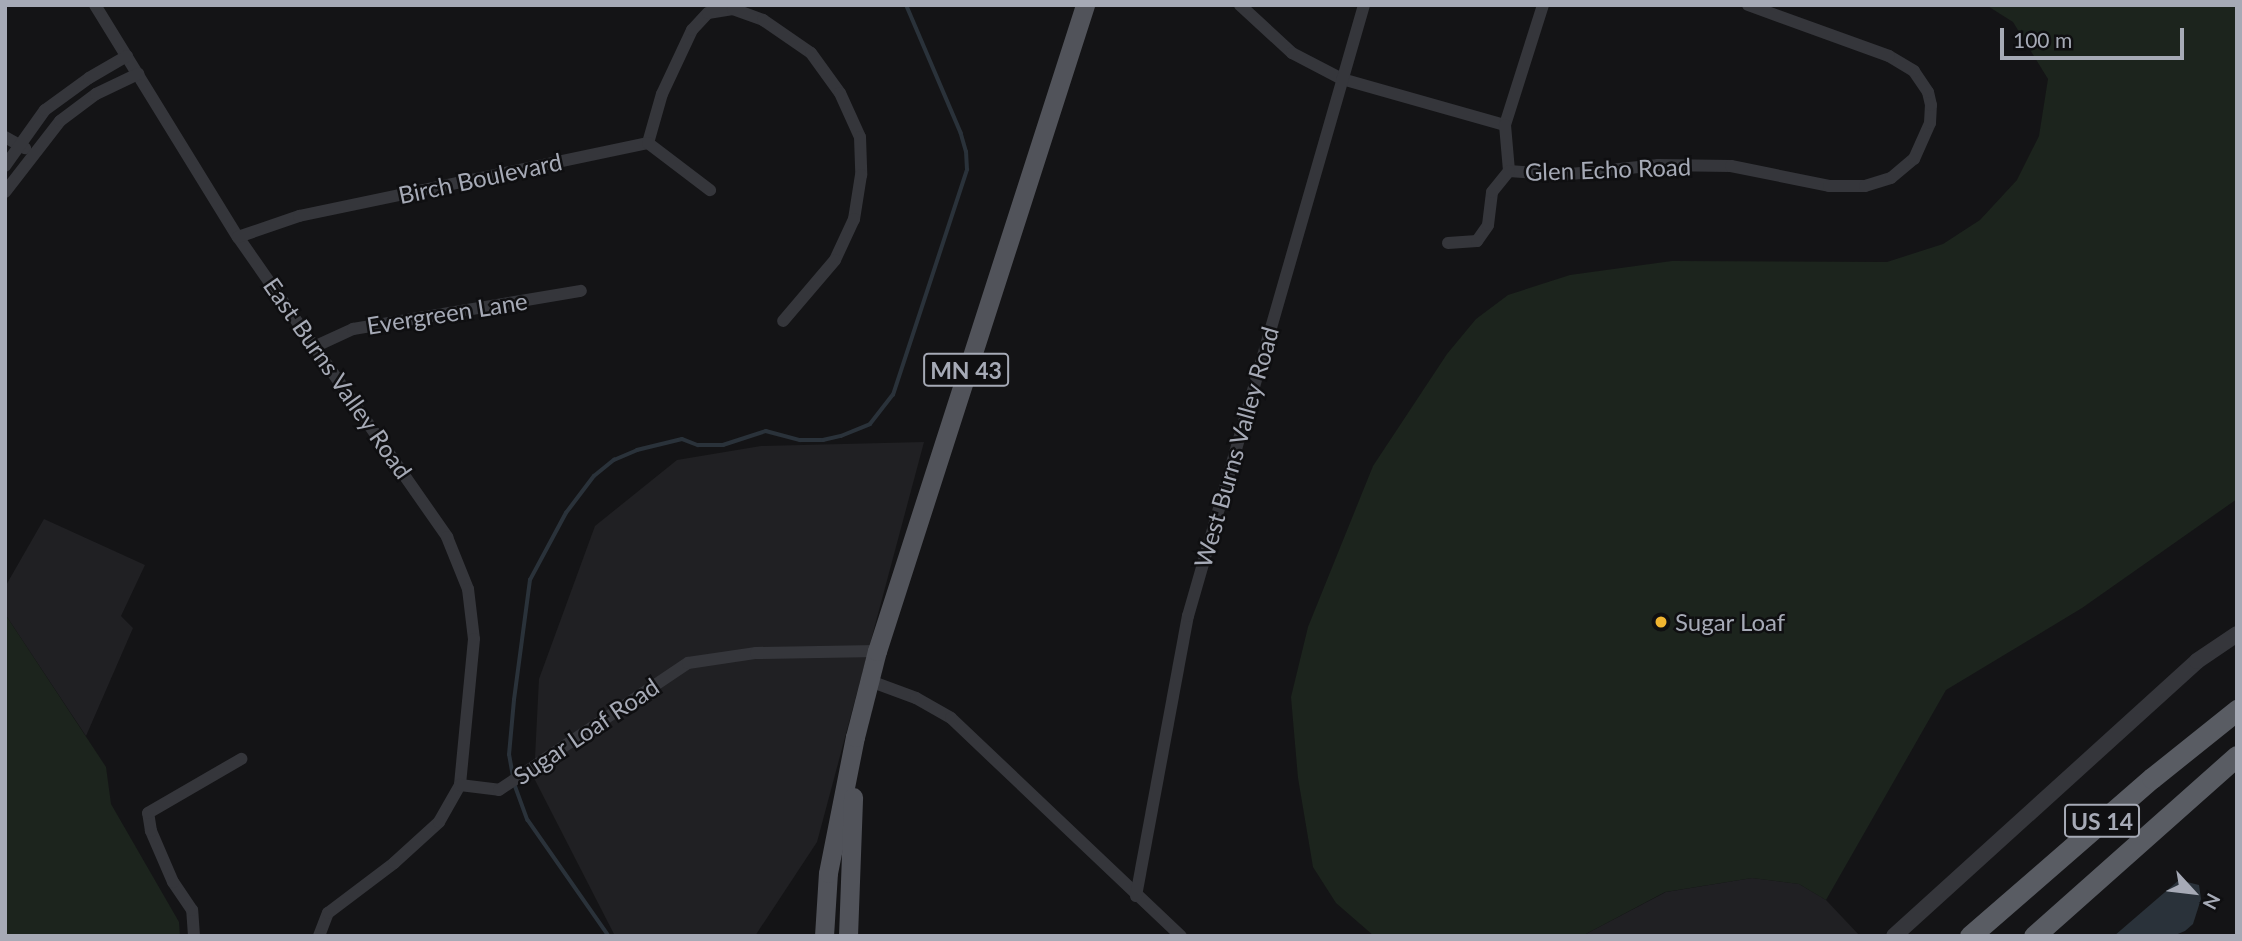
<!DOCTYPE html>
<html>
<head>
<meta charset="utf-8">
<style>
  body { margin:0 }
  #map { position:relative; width:2242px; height:941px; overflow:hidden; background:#141416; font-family:Lato,sans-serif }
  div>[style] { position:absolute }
  .built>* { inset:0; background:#202023 }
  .green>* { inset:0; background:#1c241d }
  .water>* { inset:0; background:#2a323a }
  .stream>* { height:3.5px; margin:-1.75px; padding:0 1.75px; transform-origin:1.75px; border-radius:1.75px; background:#2a323a }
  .minor>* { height:12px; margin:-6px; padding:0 6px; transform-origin:6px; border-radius:6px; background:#35363b }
  .tertiary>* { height:16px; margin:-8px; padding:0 8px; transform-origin:8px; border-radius:8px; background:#35363b }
  .primary>* { height:19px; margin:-9.5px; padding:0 9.5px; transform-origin:9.5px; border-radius:9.5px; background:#51535a }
  .trunk>* { height:21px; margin:-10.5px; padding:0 10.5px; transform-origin:10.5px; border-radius:10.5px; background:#595c63 }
  .dots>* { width:19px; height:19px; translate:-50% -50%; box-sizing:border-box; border:4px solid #0f0f11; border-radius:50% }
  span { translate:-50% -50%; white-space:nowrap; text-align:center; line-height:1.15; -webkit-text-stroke:5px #0f0f11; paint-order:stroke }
  .shield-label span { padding:2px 5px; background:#0f0f11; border:2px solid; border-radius:5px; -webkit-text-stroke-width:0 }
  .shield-label { font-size:23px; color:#a6aab6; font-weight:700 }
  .street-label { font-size:24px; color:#a6aab6 }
  .poi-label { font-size:24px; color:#a6aab6 }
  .left { translate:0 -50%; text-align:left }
  .frame { position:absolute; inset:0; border:7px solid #a6aab6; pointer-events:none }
  .north { position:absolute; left:2158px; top:857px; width:70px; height:70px; -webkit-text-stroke:5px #0f0f11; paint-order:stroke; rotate:117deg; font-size:19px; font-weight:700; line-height:28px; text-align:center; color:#a6aab6 }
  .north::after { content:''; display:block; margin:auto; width:24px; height:32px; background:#a6aab6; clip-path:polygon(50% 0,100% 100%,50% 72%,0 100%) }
  .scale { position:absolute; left:2000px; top:28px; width:184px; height:32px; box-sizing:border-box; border:4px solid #a6aab6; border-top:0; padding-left:9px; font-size:21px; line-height:24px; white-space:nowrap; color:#a6aab6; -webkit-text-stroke:5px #0f0f11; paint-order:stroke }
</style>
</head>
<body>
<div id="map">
  <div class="built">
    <i style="clip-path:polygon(924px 442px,817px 842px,755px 936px,615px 936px,534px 778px,539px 679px,595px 526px,677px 460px,761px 446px)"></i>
    <i style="clip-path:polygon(44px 519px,145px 565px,121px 616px,133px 628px,86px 736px,5px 614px,5px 587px)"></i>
    <i style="clip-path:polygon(1752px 878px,1799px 884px,1826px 900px,1860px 936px,1582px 936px,1666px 892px)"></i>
  </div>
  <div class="green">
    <i style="clip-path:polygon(1986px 5px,2237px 5px,2237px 499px,2082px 608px,1946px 690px,1826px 900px,1799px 884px,1752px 878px,1665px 892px,1582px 936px,1374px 936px,1336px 903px,1313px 867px,1298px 778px,1291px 697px,1308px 627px,1373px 466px,1447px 354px,1476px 319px,1508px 295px,1570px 275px,1672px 261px,1887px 262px,1943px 244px,1980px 220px,2017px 180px,2039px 136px,2048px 79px,2013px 22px)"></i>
    <i style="clip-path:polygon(5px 614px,106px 767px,111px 804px,179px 922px,180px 936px,5px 936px)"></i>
  </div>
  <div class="water">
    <i style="clip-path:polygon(2179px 880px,2199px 885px,2201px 899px,2193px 924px,2185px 931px,2173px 936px,2114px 936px)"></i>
  </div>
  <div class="stream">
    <i style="left:513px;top:777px;width:22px;rotate:-100deg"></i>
    <i style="left:509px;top:755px;width:55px;rotate:-84.8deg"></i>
    <i style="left:514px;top:700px;width:121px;rotate:-82.4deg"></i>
    <i style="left:530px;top:580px;width:76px;rotate:-61.8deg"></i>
    <i style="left:566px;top:513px;width:46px;rotate:-52.9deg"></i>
    <i style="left:594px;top:476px;width:26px;rotate:-39deg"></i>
    <i style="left:614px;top:460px;width:25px;rotate:-23deg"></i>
    <i style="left:637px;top:450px;width:46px;rotate:-13.7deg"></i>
    <i style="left:682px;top:439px;width:17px;rotate:21deg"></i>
    <i style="left:698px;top:445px;width:25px"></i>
    <i style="left:723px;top:445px;width:45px;rotate:-18deg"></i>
    <i style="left:766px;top:431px;width:35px;rotate:15deg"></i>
    <i style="left:800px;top:440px;width:23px"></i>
    <i style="left:823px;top:440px;width:18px;rotate:-13deg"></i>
    <i style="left:841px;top:436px;width:31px;rotate:-22deg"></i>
    <i style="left:870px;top:424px;width:37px;rotate:-52deg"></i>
    <i style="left:893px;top:395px;width:237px;rotate:-71.8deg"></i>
    <i style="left:967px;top:170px;width:18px;rotate:-93deg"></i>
    <i style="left:966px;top:152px;width:19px;rotate:-106deg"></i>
    <i style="left:961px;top:134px;width:140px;rotate:-113.1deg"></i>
    <i style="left:515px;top:785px;width:37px;rotate:70deg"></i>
    <i style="left:528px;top:820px;width:141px;rotate:55.1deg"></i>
  </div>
  <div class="minor">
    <i style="left:95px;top:5px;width:273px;rotate:58.4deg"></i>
    <i style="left:238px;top:237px;width:366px;rotate:55.1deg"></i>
    <i style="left:447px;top:537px;width:56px;rotate:68deg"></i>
    <i style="left:468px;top:589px;width:50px;rotate:83.2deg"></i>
    <i style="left:474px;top:639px;width:147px;rotate:95.5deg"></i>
    <i style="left:1240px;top:5px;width:71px;rotate:42.7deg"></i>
    <i style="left:1292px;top:53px;width:56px;rotate:27.5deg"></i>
    <i style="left:1342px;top:79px;width:169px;rotate:15.8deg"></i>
    <i style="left:1543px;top:5px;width:126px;rotate:107.6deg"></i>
    <i style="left:1505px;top:125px;width:46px;rotate:85deg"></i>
    <i style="left:1509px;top:171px;width:52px;rotate:4.4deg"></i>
    <i style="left:1561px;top:175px;width:98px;rotate:-5.9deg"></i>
    <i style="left:1658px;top:165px;width:73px;rotate:0.8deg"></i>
    <i style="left:1731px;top:166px;width:100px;rotate:11.5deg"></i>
    <i style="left:1829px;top:186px;width:36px"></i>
    <i style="left:1865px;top:186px;width:27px;rotate:-17deg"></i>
    <i style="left:1891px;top:178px;width:30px;rotate:-40deg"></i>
    <i style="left:1914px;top:159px;width:39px;rotate:-66deg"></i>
    <i style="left:1930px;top:123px;width:18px;rotate:-87deg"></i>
    <i style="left:1931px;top:105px;width:13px;rotate:-103deg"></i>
    <i style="left:1928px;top:92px;width:25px;rotate:-124deg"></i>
    <i style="left:1914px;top:71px;width:29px;rotate:-149deg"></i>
    <i style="left:1889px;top:56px;width:150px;rotate:-160.1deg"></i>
    <i style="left:5px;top:137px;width:23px;rotate:29deg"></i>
    <i style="left:648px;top:143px;width:51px;rotate:-74.1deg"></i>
    <i style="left:662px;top:94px;width:71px;rotate:-64.9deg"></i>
    <i style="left:692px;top:30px;width:23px;rotate:-47deg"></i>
    <i style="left:708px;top:13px;width:25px;rotate:-9deg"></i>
    <i style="left:733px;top:9px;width:32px;rotate:20deg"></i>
    <i style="left:763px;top:20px;width:58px;rotate:34.5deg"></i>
    <i style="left:811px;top:53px;width:49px;rotate:54.1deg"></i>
    <i style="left:840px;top:93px;width:48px;rotate:65.6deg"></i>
    <i style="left:860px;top:137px;width:38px;rotate:88deg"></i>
    <i style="left:861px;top:175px;width:45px;rotate:99deg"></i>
    <i style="left:854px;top:219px;width:45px;rotate:114.9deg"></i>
    <i style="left:835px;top:260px;width:80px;rotate:130.4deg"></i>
    <i style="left:5px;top:166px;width:69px;rotate:-54.5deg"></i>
    <i style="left:45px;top:110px;width:54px;rotate:-36deg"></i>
    <i style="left:89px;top:78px;width:44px;rotate:-30.1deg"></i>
    <i style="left:5px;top:192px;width:90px;rotate:-52.2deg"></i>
    <i style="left:60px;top:121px;width:45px;rotate:-36.9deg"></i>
    <i style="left:96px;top:94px;width:47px;rotate:-25.5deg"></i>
    <i style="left:238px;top:237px;width:65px;rotate:-19deg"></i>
    <i style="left:299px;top:216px;width:357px;rotate:-11.8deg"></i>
    <i style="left:648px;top:143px;width:78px;rotate:37.2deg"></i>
    <i style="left:1448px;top:243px;width:29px;rotate:-4deg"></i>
    <i style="left:1477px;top:241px;width:19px;rotate:-55deg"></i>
    <i style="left:1488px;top:225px;width:33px;rotate:-83deg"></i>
    <i style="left:1492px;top:192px;width:27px;rotate:-51deg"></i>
    <i style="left:316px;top:346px;width:41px;rotate:-24.7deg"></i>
    <i style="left:353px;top:329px;width:231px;rotate:-9.5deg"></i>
    <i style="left:870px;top:681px;width:49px;rotate:20.3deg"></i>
    <i style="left:916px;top:698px;width:40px;rotate:29.7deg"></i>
    <i style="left:951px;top:718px;width:317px;rotate:43.5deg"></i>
    <i style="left:1136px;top:896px;width:285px;rotate:-79.5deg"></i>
    <i style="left:1188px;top:616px;width:636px;rotate:-73.93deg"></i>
    <i style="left:194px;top:936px;width:26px;rotate:-94deg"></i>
    <i style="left:192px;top:910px;width:34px;rotate:-124deg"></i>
    <i style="left:173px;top:882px;width:56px;rotate:-113.3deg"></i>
    <i style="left:151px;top:831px;width:18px;rotate:-99deg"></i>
    <i style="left:148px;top:813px;width:108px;rotate:-30.1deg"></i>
    <i style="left:319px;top:936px;width:25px;rotate:-69deg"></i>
    <i style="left:328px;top:913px;width:83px;rotate:-37.1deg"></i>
    <i style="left:394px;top:863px;width:61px;rotate:-42.3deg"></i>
    <i style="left:439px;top:822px;width:43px;rotate:-60.4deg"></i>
    <i style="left:460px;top:785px;width:39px;rotate:7deg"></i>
    <i style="left:499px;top:790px;width:228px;rotate:-33.9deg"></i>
    <i style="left:688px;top:663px;width:69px;rotate:-8.4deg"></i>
    <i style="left:756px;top:653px;width:121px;rotate:-0.9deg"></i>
  </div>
  <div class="tertiary">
    <i style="left:1894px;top:936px;width:409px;rotate:-42.2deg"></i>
    <i style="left:2197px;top:661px;width:48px;rotate:-34deg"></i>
  </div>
  <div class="primary">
    <i style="left:824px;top:936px;width:63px;rotate:-86.4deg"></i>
    <i style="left:828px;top:873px;width:139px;rotate:-78.8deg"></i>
    <i style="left:855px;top:737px;width:89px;rotate:-75.7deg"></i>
    <i style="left:877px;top:651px;width:679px;rotate:-72.15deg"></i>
    <i style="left:848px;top:936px;width:139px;rotate:-87.9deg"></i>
  </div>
  <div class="trunk">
    <i style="left:1970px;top:936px;width:241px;rotate:-41deg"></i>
    <i style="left:2152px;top:778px;width:109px;rotate:-38.7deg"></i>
    <i style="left:2034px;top:936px;width:271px;rotate:-41.6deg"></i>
  </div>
  <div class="dots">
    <i style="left:1661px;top:622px;background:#f1b530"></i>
  </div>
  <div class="shield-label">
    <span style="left:966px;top:370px">MN 43</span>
    <span style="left:2102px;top:821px">US 14</span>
  </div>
  <div class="street-label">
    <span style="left:1608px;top:169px;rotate:-2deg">Glen Echo Road</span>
    <span style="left:480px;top:178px;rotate:-12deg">Birch Boulevard</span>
    <span style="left:447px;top:313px;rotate:-9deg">Evergreen Lane</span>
    <span style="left:338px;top:378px;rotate:55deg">East Burns Valley Road</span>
    <span style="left:1236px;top:447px;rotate:-74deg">West Burns Valley Road</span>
    <span style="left:586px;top:731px;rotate:-34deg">Sugar Loaf Road</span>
  </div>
  <div class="poi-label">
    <span class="left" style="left:1675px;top:622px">Sugar Loaf</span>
  </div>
  <div class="frame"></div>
  <div class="north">N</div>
  <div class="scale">100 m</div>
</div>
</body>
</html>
